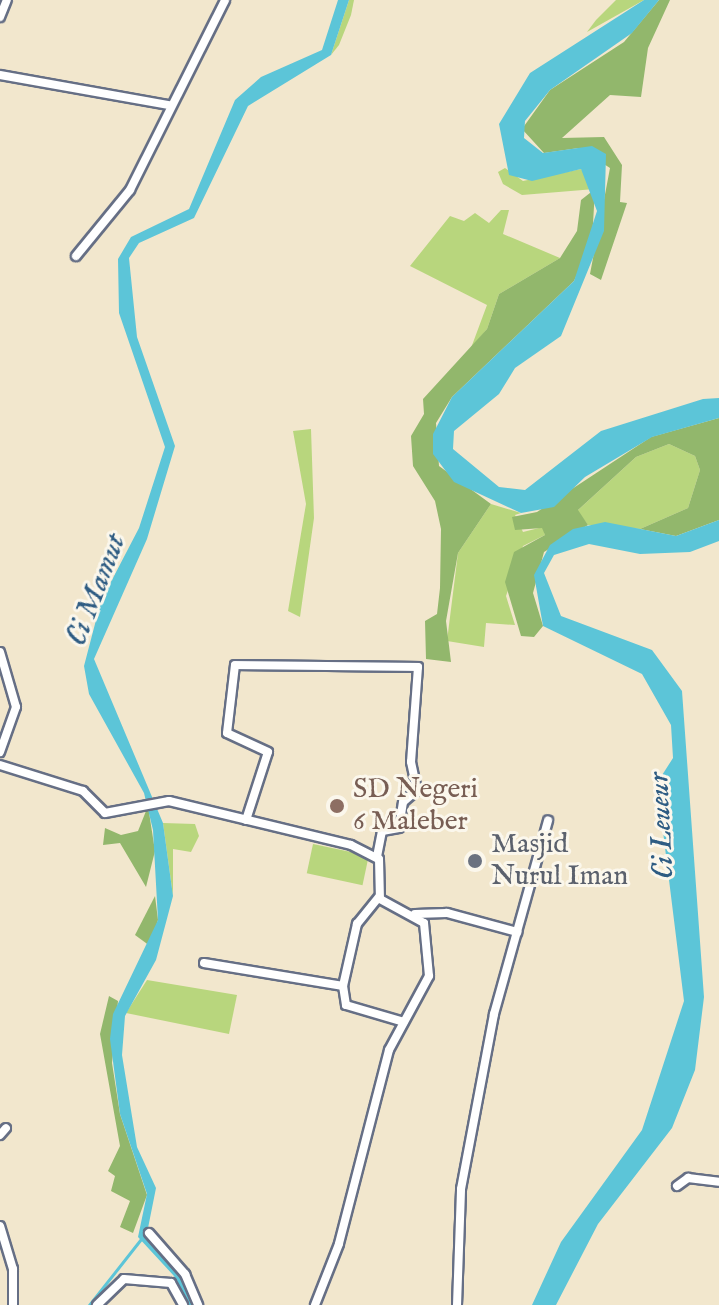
<!DOCTYPE html>
<html>
<head>
<meta charset="utf-8">
<style>
  body { margin:0 }
  #map { position:relative; width:719px; height:1305px; overflow:hidden; background:#f2e7cd; font-family:"IM FELL English",serif }
  div>[style] { position:absolute }
  .green>* { inset:0; background:#b8d67d; transform-origin:0 0 }
  .forest>* { inset:0; background:#92b76c }
  .water>* { inset:0; background:#5cc5d8 }
  .stream>* { height:3px; margin:-1.5px; padding:0 1.5px; transform-origin:1.5px; border-radius:1.5px; background:#5cc5d8 }
  .roads { filter:drop-shadow(2px 0 #666f85) drop-shadow(-2px 0 #666f85) drop-shadow(0 2px #666f85) drop-shadow(0 -2px #666f85) }
  .street>* { height:8px; margin:-4px; padding:0 4px; transform-origin:4px; border-radius:4px; background:#fff }
  .dots>* { width:22px; height:22px; translate:-50% -50%; box-sizing:border-box; border:4px solid #fbf7ec; border-radius:50% }
  span { translate:-50% -50%; white-space:nowrap; text-align:center; line-height:1.15; -webkit-text-stroke:6px #fbf7ec; paint-order:stroke }
  .education-label { font-size:28px; color:#785e54 }
  .left { translate:0 -50%; text-align:left }
  .worship-label { font-size:28px; color:#5b616d }
  .water-label { font-size:30px; color:#2e5c83; font-style:italic }
</style>
</head>
<body>
<div id="map">
  <div class="green">
    <i style="clip-path:polygon(349px 0,354px 0,351px 15px,339px 45px,331px 55px)"></i>
    <i style="clip-path:polygon(616px 0,644px 0,587px 32px,596px 20px)"></i>
    <i style="clip-path:polygon(505px 168px,523px 181px,581px 169px,595px 189px,522px 195px,503px 184px,498px 172px)"></i>
    <i style="clip-path:polygon(501px 210px,509px 210px,503px 234px,560px 258px,499px 294px,487px 329px,471px 348px,487px 305px,410px 266px,450px 216px,464px 221px,475px 213px,489px 223px)"></i>
    <i style="clip-path:polygon(311px 429px,314px 518px,300px 617px,288px 611px,306px 504px,293px 431px)"></i>
    <i style="clip-path:polygon(669px 444px,695px 456px,700px 470px,688px 508px,640px 529px,588px 525px,577px 511px,636px 457px)"></i>
    <i style="clip-path:polygon(491px 504px,521px 513px,515px 515px,523px 532px,543px 527px,545px 535px,523px 546px,506px 596px,515px 625px,486px 623px,484px 647px,447px 641px,458px 553px)"></i>
    <i style="clip-path:polygon(163px 823px,195px 824px,199px 836px,191px 852px,173px 849px,173px 896px)"></i>
    <i style="left:313px;top:844px;width:57px;height:30px;rotate:12deg"></i>
    <i style="clip-path:polygon(147px 980px,237px 995px,229px 1034px,126px 1013px)"></i>
  </div>
  <div class="forest">
    <i style="clip-path:polygon(659px 0,670px 0,648px 48px,641px 97px,610px 95px,562px 138px,604px 137px,622px 165px,620px 202px,627px 203px,601px 280px,590px 274px,610px 168px,579px 148px,544px 153px,522px 129px,550px 90px,624px 42px)"></i>
    <i style="clip-path:polygon(595px 189px,592px 241px,574px 281px,452px 397px,436px 423px,439px 466px,491px 504px,458px 553px,446px 621px,451px 662px,426px 659px,425px 621px,437px 614px,440px 588px,441px 529px,435px 501px,413px 466px,411px 436px,424px 414px,423px 399px,487px 329px,499px 294px,560px 258px,577px 231px,581px 200px)"></i>
    <i style="clip-path:polygon(719px 418px,719px 520px,676px 536px,640px 529px,688px 508px,700px 470px,695px 456px,669px 444px,636px 457px,578px 510px,588px 525px,544px 552px,533px 593px,543px 626px,534px 637px,521px 636px,505px 582px,514px 552px,545px 535px,542px 528px,515px 530px,512px 517px,537px 512px,651px 437px)"></i>
    <i style="clip-path:polygon(148px 806px,155px 851px,146px 887px,120px 843px,103px 845px,105px 828px,121px 835px,138px 831px)"></i>
    <i style="clip-path:polygon(155px 896px,158px 920px,150px 946px,135px 935px)"></i>
    <i style="clip-path:polygon(109px 996px,118px 1001px,112px 1063px,120px 1114px,147px 1195px,133px 1233px,120px 1227px,130px 1201px,111px 1191px,115px 1176px,108px 1171px,120px 1146px,100px 1034px)"></i>
  </div>
  <div class="water">
    <i style="clip-path:polygon(338px 0,349px 0,331px 55px,248px 106px,194px 218px,139px 243px,129px 258px,137px 337px,175px 446px,147px 539px,94px 659px,163px 823px,173px 896px,156px 960px,125px 1016px,122px 1055px,137px 1147px,156px 1188px,146px 1238px,183px 1275px,194px 1305px,187px 1305px,174px 1276px,138px 1237px,147px 1194px,120px 1114px,110px 1039px,113px 1014px,158px 920px,153px 830px,144px 793px,89px 694px,84px 666px,101px 601px,139px 528px,165px 447px,119px 313px,118px 259px,131px 237px,189px 209px,235px 100px,261px 77px,322px 50px)"></i>
    <i style="clip-path:polygon(644px 0,659px 0,632px 33px,550px 90px,525px 121px,524px 138px,543px 153px,592px 146px,606px 154px,604px 231px,561px 336px,515px 368px,499px 394px,454px 431px,453px 449px,499px 487px,525px 490px,601px 431px,703px 399px,719px 398px,719px 418px,652px 437px,585px 477px,554px 507px,521px 513px,454px 482px,433px 454px,433px 434px,452px 397px,574px 281px,597px 211px,581px 169px,532px 181px,509px 175px,499px 124px,530px 73px)"></i>
    <i style="clip-path:polygon(719px 520px,719px 541px,690px 552px,640px 554px,589px 544px,554px 555px,544px 573px,561px 616px,652px 650px,682px 691px,704px 997px,695px 1070px,672px 1128px,598px 1224px,556px 1305px,532px 1305px,561px 1242px,642px 1130px,684px 1001px,657px 783px,673px 758px,671px 725px,642px 674px,543px 626px,534px 575px,550px 545px,573px 529px,605px 522px,676px 536px)"></i>
  </div>
  <div class="stream">
    <i style="left:89px;top:1305px;width:84px;rotate:-51.8deg"></i>
  </div>
  <div class="roads">
    <div class="street">
      <i style="left:0;top:17px;width:18px;rotate:-68deg"></i>
      <i style="left:0;top:75px;width:172px;rotate:10.1deg"></i>
      <i style="left:76px;top:256px;width:85px;rotate:-50.7deg"></i>
      <i style="left:130px;top:190px;width:212px;rotate:-63.4deg"></i>
      <i style="left:0;top:652px;width:57px;rotate:73.8deg"></i>
      <i style="left:16px;top:707px;width:48px;rotate:109.6deg"></i>
      <i style="left:0;top:765px;width:87px;rotate:17.4deg"></i>
      <i style="left:83px;top:791px;width:31px;rotate:45deg"></i>
      <i style="left:105px;top:813px;width:65px;rotate:-10.6deg"></i>
      <i style="left:169px;top:801px;width:187px;rotate:13.6deg"></i>
      <i style="left:351px;top:845px;width:31px;rotate:27deg"></i>
      <i style="left:379px;top:859px;width:40px;rotate:88.6deg"></i>
      <i style="left:380px;top:899px;width:50px;rotate:28.6deg"></i>
      <i style="left:424px;top:923px;width:53px;rotate:84.6deg"></i>
      <i style="left:429px;top:976px;width:84px;rotate:118.4deg"></i>
      <i style="left:389px;top:1050px;width:200px;rotate:104.5deg"></i>
      <i style="left:339px;top:1244px;width:66px;rotate:111.5deg"></i>
      <i style="left:246px;top:820px;width:71px;rotate:-72.1deg"></i>
      <i style="left:268px;top:752px;width:45px;rotate:-155.1deg"></i>
      <i style="left:227px;top:733px;width:68px;rotate:-83.3deg"></i>
      <i style="left:235px;top:665px;width:183px;rotate:0.6deg"></i>
      <i style="left:418px;top:667px;width:95px;rotate:94.2deg"></i>
      <i style="left:411px;top:762px;width:29px;rotate:78deg"></i>
      <i style="left:417px;top:790px;width:18px;rotate:139deg"></i>
      <i style="left:403px;top:802px;width:26px;rotate:99deg"></i>
      <i style="left:399px;top:828px;width:17px;rotate:170deg"></i>
      <i style="left:382px;top:831px;width:25px;rotate:101deg"></i>
      <i style="left:415px;top:914px;width:32px;rotate:-2deg"></i>
      <i style="left:447px;top:913px;width:73px;rotate:15.2deg"></i>
      <i style="left:204px;top:963px;width:141px;rotate:9.4deg"></i>
      <i style="left:343px;top:986px;width:64px;rotate:-77.3deg"></i>
      <i style="left:357px;top:924px;width:35px;rotate:-51deg"></i>
      <i style="left:343px;top:986px;width:19px;rotate:81deg"></i>
      <i style="left:346px;top:1005px;width:60px;rotate:16.3deg"></i>
      <i style="left:0;top:1135px;width:9px;rotate:-49deg"></i>
      <i style="left:677px;top:1186px;width:14px;rotate:-36deg"></i>
      <i style="left:688px;top:1178px;width:31px;rotate:7deg"></i>
      <i style="left:0;top:1226px;width:45px;rotate:73.2deg"></i>
      <i style="left:13px;top:1269px;width:36px;rotate:90deg"></i>
      <i style="left:149px;top:1233px;width:55px;rotate:48.7deg"></i>
      <i style="left:185px;top:1274px;width:34px;rotate:67deg"></i>
      <i style="left:97px;top:1305px;width:37px;rotate:-44deg"></i>
      <i style="left:124px;top:1279px;width:47px;rotate:4.9deg"></i>
      <i style="left:171px;top:1283px;width:25px;rotate:61deg"></i>
      <i style="left:457px;top:1305px;width:116px;rotate:-88deg"></i>
      <i style="left:461px;top:1189px;width:178px;rotate:-79.3deg"></i>
      <i style="left:494px;top:1014px;width:201px;rotate:-74.4deg"></i>
    </div>
  </div>
  <div class="dots">
    <i style="left:337px;top:806px;background:#8d6e63"></i>
    <i style="left:475px;top:861px;background:#6b7280"></i>
  </div>
  <div class="education-label">
    <span class="left" style="left:353px;top:806px">SD Negeri<br>6 Maleber</span>
  </div>
  <div class="worship-label">
    <span class="left" style="left:491px;top:861px">Masjid<br>Nurul Iman</span>
  </div>
  <div class="water-label">
    <span style="left:97px;top:590px;rotate:-69deg">Ci Mamut</span>
    <span style="left:662px;top:826px;rotate:-93deg">Ci Leueur</span>
  </div>
</div>
</body>
</html>
